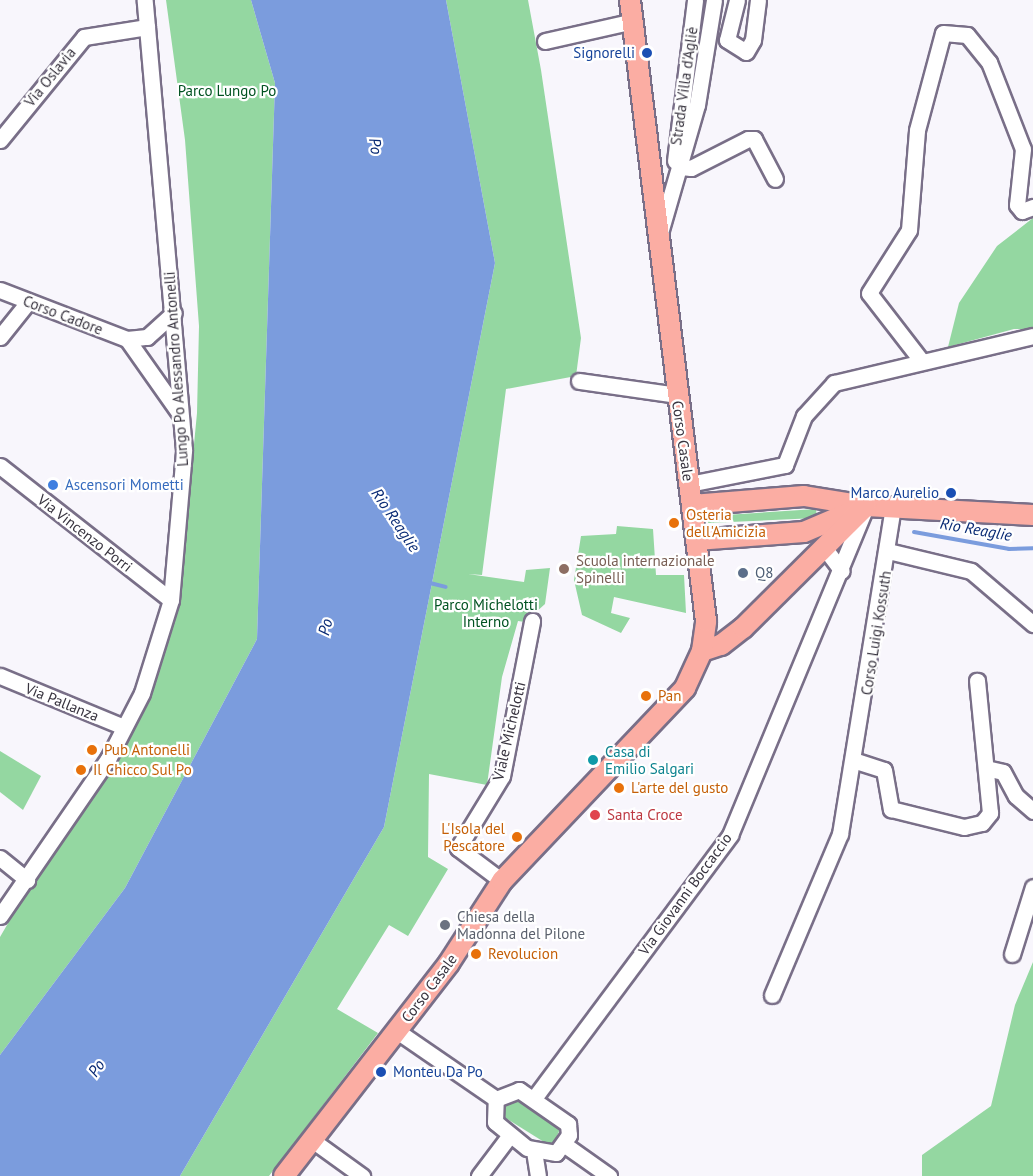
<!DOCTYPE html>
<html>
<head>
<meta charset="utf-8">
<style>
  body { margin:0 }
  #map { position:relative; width:1033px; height:1176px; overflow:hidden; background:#f8f6fc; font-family:"PT Sans",sans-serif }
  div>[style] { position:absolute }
  .green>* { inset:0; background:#94d7a1 }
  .water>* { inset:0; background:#7b9cdd }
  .stream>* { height:4px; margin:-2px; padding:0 2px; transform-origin:2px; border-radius:2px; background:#7b9cdd }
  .roads { filter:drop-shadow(2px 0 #796f88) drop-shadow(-2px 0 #796f88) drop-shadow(0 2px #796f88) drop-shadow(0 -2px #796f88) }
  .minor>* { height:15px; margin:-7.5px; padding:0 7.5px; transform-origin:7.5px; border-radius:7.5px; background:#fff }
  .major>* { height:20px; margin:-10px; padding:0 10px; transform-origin:10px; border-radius:10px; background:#fbada3 }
  .dots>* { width:16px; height:16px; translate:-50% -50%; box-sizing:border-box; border:3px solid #fff; border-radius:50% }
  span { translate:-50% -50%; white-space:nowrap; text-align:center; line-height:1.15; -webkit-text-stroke:4.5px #fff; paint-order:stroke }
  .transit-label { font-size:15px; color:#164399 }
  .right { translate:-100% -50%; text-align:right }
  .left { translate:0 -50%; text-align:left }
  .street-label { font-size:15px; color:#38343f }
  .park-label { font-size:15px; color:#005221 }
  .shop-label { font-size:15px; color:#366cbe }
  .food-label { font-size:15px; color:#c56008 }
  .education-label { font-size:15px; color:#785e54 }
  .service-label { font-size:15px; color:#4e5e75 }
  .culture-label { font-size:15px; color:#0d838f }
  .health-label { font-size:15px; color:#be3a42 }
  .worship-label { font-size:15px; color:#5b616d }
  .water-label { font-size:16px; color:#092a74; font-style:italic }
</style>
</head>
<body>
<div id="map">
  <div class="green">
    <i style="clip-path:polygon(166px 0,251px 0,275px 83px,257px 639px,125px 888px,0 1055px,0 937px,158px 666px,180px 590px,197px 413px,199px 326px,185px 140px)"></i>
    <i style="clip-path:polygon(446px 0,528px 0,541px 70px,581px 338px,576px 376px,506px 389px,482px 575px,468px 574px,524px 582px,526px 570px,550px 568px,545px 604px,525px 622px,518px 621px,502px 677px,487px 785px,429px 774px,428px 857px,448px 869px,408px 936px,389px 925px,337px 1009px,378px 1033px,269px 1176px,180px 1176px,384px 827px,495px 263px)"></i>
    <i style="clip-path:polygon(1033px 218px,1033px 329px,1014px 329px,948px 347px,959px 303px,997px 246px)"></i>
    <i style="clip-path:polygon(816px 509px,817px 518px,708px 523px,710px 516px)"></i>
    <i style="clip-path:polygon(617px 526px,653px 529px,656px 575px,684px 575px,686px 613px,614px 597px,611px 613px,630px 618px,621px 633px,582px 615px,574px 580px,581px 536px,616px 534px)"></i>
    <i style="clip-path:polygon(0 751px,41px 776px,23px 810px,0 792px)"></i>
    <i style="clip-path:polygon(1033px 962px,1033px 1176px,922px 1176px,922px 1155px,991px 1106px,1015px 1005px)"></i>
    <i style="clip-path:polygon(516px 1098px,561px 1127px,552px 1147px,504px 1117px,503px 1104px)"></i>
  </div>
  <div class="water">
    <i style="clip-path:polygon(251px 0,446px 0,495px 263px,384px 827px,180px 1176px,0 1176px,0 1055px,125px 888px,257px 639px,275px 83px)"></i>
  </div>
  <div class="stream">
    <i style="left:914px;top:532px;width:97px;rotate:10.1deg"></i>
    <i style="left:1009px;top:549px;width:24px;rotate:-2deg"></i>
    <i style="left:430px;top:583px;width:16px;rotate:14deg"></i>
  </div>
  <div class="roads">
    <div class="minor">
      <i style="left:737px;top:0;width:41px;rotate:104deg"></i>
      <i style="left:727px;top:40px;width:22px;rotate:32deg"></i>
      <i style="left:746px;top:52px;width:14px;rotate:-60deg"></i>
      <i style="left:753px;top:40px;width:40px;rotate:-82.9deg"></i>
      <i style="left:545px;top:41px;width:91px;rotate:-12.7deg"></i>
      <i style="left:0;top:140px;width:133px;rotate:-50.8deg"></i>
      <i style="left:84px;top:37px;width:64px;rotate:-9deg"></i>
      <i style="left:675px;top:161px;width:162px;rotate:-82.9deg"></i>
      <i style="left:680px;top:167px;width:11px;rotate:5deg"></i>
      <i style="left:691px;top:168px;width:64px;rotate:-27deg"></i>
      <i style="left:748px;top:139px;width:6px"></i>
      <i style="left:754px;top:139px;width:45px;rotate:62.3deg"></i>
      <i style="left:660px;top:233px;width:133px;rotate:-73.9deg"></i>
      <i style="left:697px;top:105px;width:106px;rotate:-80.8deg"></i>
      <i style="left:0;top:290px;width:136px;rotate:21.1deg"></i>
      <i style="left:127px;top:339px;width:20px;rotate:-6deg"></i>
      <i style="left:147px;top:337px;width:36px;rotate:-42deg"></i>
      <i style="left:0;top:337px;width:45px;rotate:-51.3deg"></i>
      <i style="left:127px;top:339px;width:92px;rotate:54.8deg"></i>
      <i style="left:920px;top:359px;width:83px;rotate:-127.7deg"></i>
      <i style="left:869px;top:293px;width:75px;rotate:-57.6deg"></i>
      <i style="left:909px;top:230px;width:100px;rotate:-85.4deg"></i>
      <i style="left:917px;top:130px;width:100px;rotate:-75deg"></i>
      <i style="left:943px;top:33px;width:24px;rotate:5deg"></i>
      <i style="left:967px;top:35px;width:35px;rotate:51deg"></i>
      <i style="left:989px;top:62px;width:93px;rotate:68.7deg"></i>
      <i style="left:1023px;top:149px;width:56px;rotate:96.1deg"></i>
      <i style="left:1017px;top:205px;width:8px;rotate:50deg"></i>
      <i style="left:1022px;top:211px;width:12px;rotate:-20deg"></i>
      <i style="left:579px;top:381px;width:99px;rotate:8.1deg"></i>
      <i style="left:0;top:466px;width:217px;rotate:38.1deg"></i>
      <i style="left:689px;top:484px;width:98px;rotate:-11.2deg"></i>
      <i style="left:785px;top:465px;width:53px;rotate:-68.8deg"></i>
      <i style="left:804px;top:416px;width:45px;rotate:-47.7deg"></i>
      <i style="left:834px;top:383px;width:204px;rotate:-13.3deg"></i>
      <i style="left:823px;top:546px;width:31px;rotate:53deg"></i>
      <i style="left:888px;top:551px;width:85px;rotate:13.5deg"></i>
      <i style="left:971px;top:571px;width:82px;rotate:40.5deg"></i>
      <i style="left:0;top:676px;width:134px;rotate:22.4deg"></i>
      <i style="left:856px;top:761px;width:29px;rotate:18deg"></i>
      <i style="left:884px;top:770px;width:40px;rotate:80deg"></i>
      <i style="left:891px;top:809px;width:75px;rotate:13.9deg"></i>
      <i style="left:964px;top:827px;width:18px;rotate:-13deg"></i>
      <i style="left:982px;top:823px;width:13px;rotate:-51deg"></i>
      <i style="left:990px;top:813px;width:133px;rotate:-95.6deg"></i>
      <i style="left:986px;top:768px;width:17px;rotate:13deg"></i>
      <i style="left:1003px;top:772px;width:27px;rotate:62deg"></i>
      <i style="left:1016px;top:796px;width:23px;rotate:41deg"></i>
      <i style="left:0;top:858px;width:35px;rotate:39deg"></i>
      <i style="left:502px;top:881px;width:55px;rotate:-143.1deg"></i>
      <i style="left:458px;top:848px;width:84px;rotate:-58.6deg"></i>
      <i style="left:502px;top:776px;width:158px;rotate:-79deg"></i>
      <i style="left:0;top:916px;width:191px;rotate:-55.5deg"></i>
      <i style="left:108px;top:759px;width:74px;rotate:-62.7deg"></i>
      <i style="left:142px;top:693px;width:97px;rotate:-72.7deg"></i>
      <i style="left:171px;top:600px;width:151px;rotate:-85deg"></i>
      <i style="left:184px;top:450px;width:452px;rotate:-95deg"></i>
      <i style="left:1012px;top:954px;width:70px;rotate:-72.6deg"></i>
      <i style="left:772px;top:995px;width:175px;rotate:-67.1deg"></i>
      <i style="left:840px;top:834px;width:333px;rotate:-80.8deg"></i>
      <i style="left:397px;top:1031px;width:120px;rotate:34.5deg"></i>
      <i style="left:519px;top:1090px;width:60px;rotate:34.8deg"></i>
      <i style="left:568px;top:1124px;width:11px;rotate:85deg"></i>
      <i style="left:569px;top:1135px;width:22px;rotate:126deg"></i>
      <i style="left:556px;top:1153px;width:29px;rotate:-170deg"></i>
      <i style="left:527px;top:1148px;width:41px;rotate:-140.9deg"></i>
      <i style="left:495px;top:1122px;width:23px;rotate:-88deg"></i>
      <i style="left:496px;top:1099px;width:25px;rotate:-21deg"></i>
      <i style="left:535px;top:1097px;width:327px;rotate:-53.3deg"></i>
      <i style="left:730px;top:835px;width:353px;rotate:-67.5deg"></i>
      <i style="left:312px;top:1140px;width:62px;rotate:35.8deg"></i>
      <i style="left:565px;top:1145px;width:54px;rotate:35.2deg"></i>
      <i style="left:534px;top:1151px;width:25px;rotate:81deg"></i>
      <i style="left:479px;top:1176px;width:51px;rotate:-52.9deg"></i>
    </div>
    <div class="major">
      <i style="left:692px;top:505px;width:112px;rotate:-4.6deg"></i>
      <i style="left:804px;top:496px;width:63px;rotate:9.2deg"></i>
      <i style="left:866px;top:506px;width:167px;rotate:3.1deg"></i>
      <i style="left:696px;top:540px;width:108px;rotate:-4.2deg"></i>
      <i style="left:804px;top:532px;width:51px;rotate:-23.1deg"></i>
      <i style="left:702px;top:651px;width:20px;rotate:-18deg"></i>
      <i style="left:721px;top:645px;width:28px;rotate:-38deg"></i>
      <i style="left:743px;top:628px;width:173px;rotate:-44.8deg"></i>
      <i style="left:284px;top:1176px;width:269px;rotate:-52.2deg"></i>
      <i style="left:449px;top:963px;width:98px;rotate:-57.1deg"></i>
      <i style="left:502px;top:881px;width:266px;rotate:-46.5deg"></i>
      <i style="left:685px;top:688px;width:41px;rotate:-65.3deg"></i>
      <i style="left:702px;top:651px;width:30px;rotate:-82deg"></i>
      <i style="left:706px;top:621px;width:626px;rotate:-96.98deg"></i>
    </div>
  </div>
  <div class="dots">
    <i style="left:647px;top:53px;background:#1a4fb4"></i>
    <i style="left:53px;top:485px;background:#3f7fe0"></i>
    <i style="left:951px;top:493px;background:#1a4fb4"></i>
    <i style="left:674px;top:523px;background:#e8710a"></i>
    <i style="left:564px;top:569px;background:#8d6e63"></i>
    <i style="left:743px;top:573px;background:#5c6f8a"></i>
    <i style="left:646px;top:696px;background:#e8710a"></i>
    <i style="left:92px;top:750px;background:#e8710a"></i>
    <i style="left:593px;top:760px;background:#0f9aa8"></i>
    <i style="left:81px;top:770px;background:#e8710a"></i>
    <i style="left:619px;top:788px;background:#e8710a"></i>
    <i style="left:595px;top:815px;background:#e0444e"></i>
    <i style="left:517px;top:837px;background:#e8710a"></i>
    <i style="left:445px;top:925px;background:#6b7280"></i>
    <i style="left:476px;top:954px;background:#e8710a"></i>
    <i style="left:381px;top:1072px;background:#1a4fb4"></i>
  </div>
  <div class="transit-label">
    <span class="right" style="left:635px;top:53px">Signorelli</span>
    <span class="right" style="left:939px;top:493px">Marco Aurelio</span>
    <span class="left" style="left:393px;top:1072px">Monteu Da Po</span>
  </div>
  <div class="street-label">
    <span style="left:50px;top:77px;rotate:-51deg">Via Oslavia</span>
    <span style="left:684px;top:86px;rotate:-82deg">Strada Villa d'Agliè</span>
    <span style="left:63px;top:315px;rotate:21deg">Corso Cadore</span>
    <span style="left:176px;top:369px;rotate:-94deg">Lungo Po Alessandro Antonelli</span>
    <span style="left:683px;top:441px;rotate:82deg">Corso Casale</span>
    <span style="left:85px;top:533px;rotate:38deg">Via Vincenzo Porri</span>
    <span style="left:876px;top:633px;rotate:-81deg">Corso Luigi Kossuth</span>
    <span style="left:62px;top:702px;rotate:22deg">Via Pallanza</span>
    <span style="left:509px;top:731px;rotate:-77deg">Viale Michelotti</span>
    <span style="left:685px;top:894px;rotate:-54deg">Via Giovanni Boccaccio</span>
    <span style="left:429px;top:988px;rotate:-53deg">Corso Casale</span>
  </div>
  <div class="park-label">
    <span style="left:227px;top:91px">Parco Lungo Po</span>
    <span style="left:486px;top:613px">Parco Michelotti<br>Interno</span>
  </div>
  <div class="shop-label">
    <span class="left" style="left:65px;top:485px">Ascensori Mometti</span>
  </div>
  <div class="food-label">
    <span class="left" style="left:686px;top:523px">Osteria<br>dell'Amicizia</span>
    <span class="left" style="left:658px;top:696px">Pan</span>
    <span class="left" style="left:104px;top:750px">Pub Antonelli</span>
    <span class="left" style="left:93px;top:770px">Il Chicco Sul Po</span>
    <span class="left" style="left:631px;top:788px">L'arte del gusto</span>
    <span class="right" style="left:505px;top:837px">L'Isola del<br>Pescatore</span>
    <span class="left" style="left:488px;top:954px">Revolucion</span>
  </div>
  <div class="education-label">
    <span class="left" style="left:576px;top:569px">Scuola internazionale<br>Spinelli</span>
  </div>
  <div class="service-label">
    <span class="left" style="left:755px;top:573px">Q8</span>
  </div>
  <div class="culture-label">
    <span class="left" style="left:605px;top:760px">Casa di<br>Emilio Salgari</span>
  </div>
  <div class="health-label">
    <span class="left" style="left:607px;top:815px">Santa Croce</span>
  </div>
  <div class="worship-label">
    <span class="left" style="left:457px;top:925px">Chiesa della<br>Madonna del Pilone</span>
  </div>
  <div class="water-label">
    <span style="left:376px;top:146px;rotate:81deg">Po</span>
    <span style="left:396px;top:520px;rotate:56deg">Rio Reaglie</span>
    <span style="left:976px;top:529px;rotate:10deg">Rio Reaglie</span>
    <span style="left:325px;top:627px;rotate:-77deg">Po</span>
    <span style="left:96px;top:1068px;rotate:-56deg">Po</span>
  </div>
</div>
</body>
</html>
